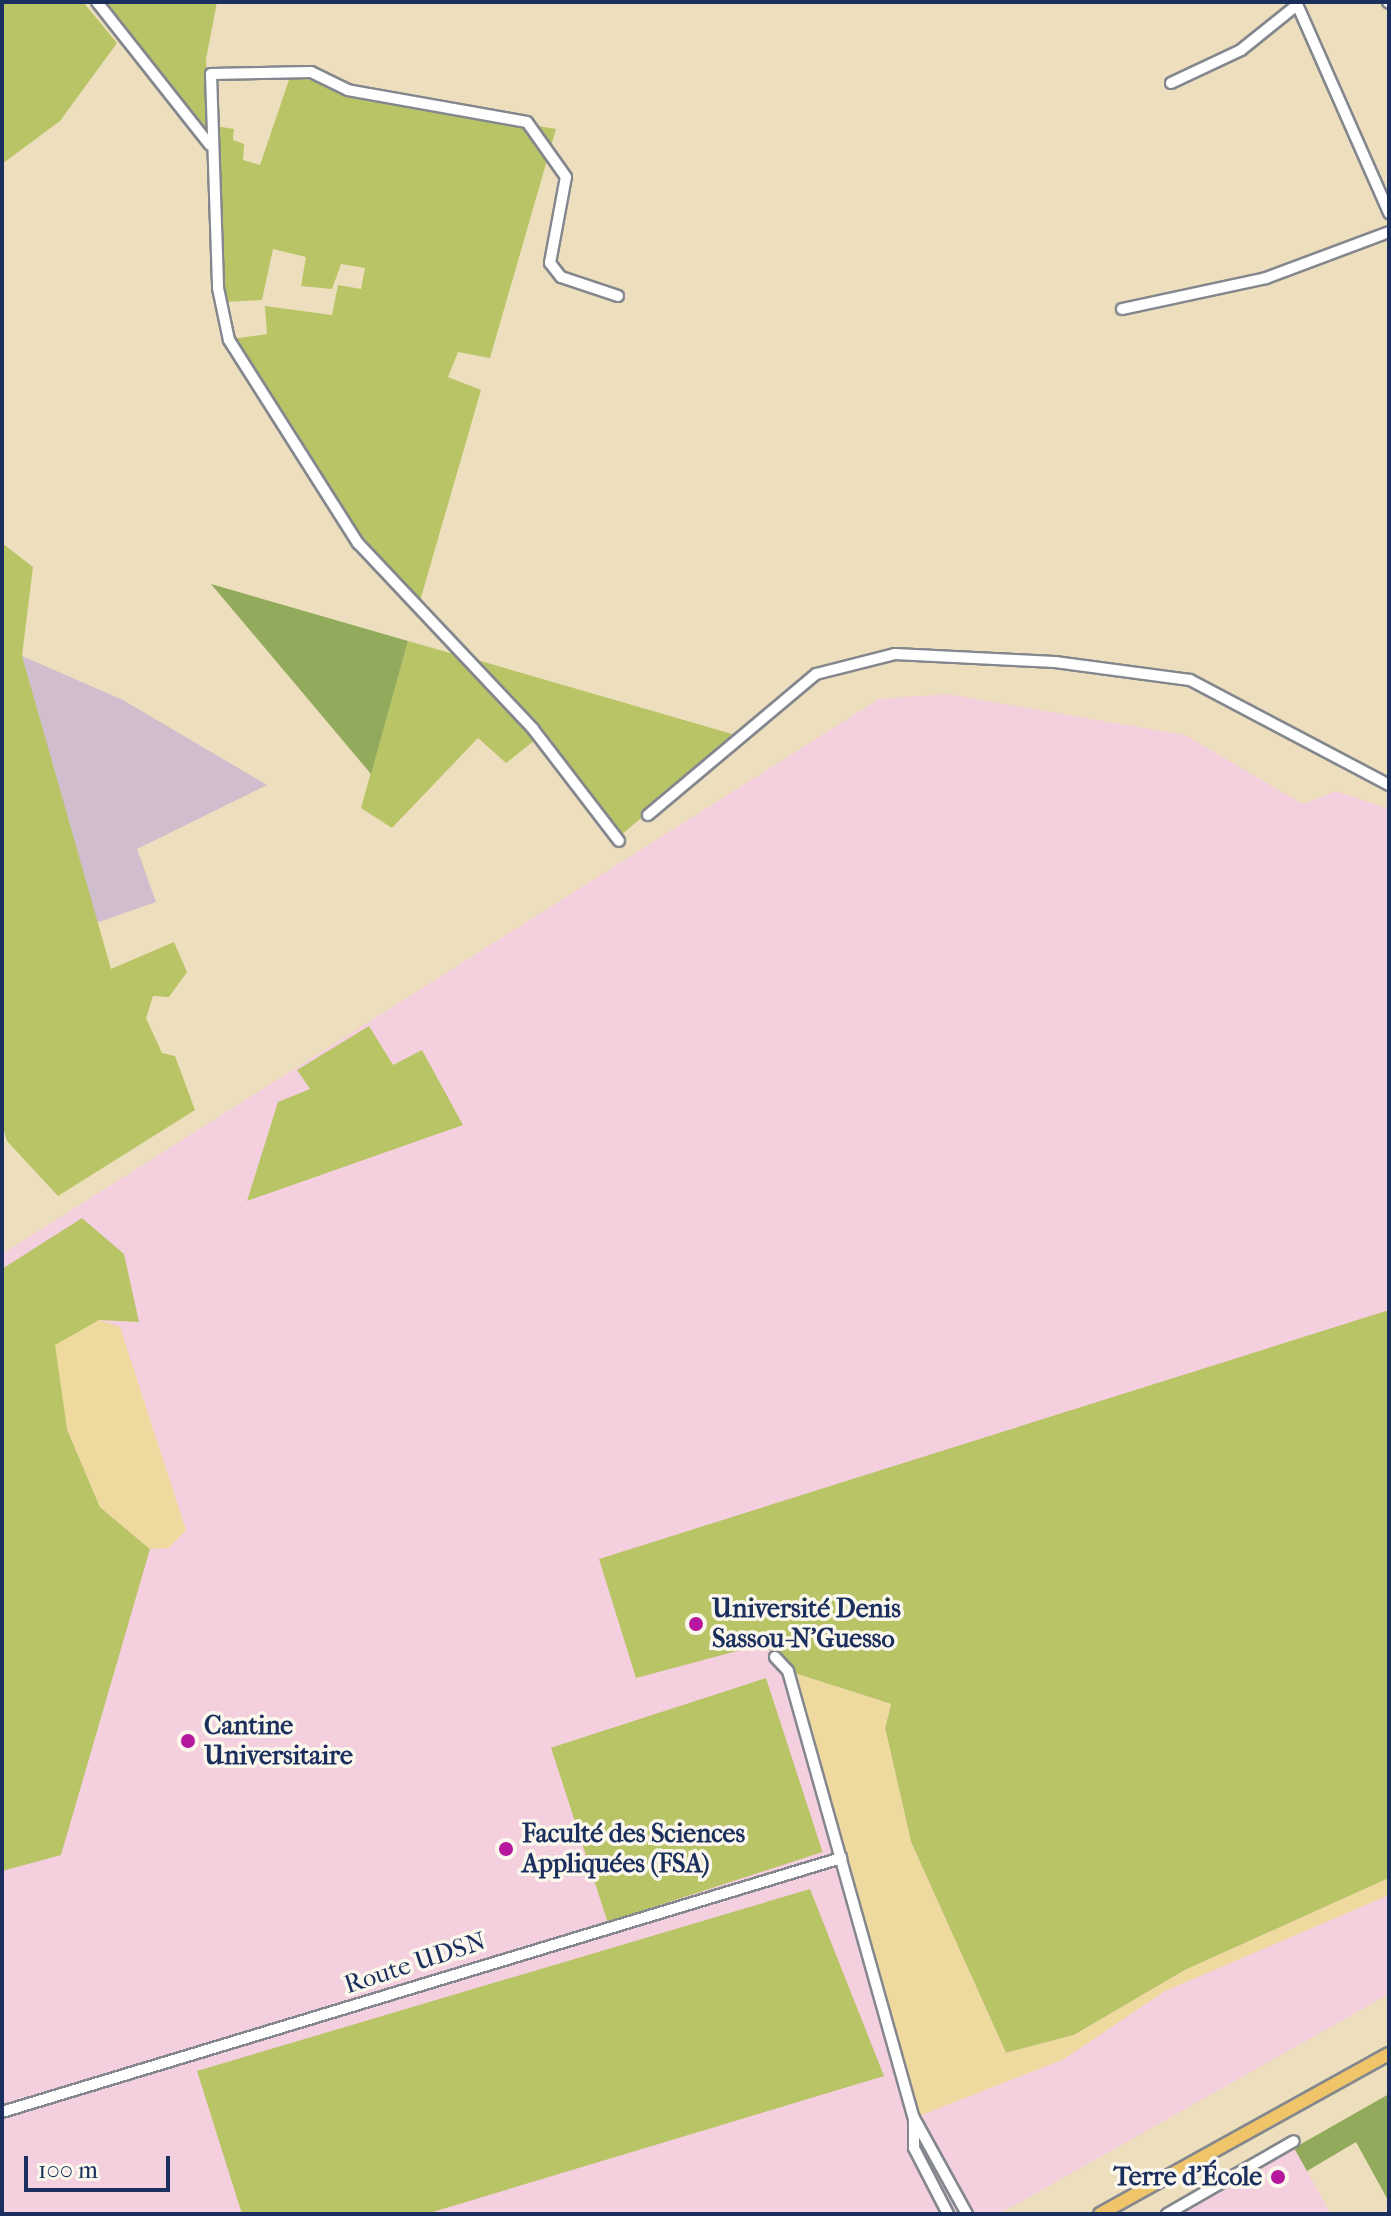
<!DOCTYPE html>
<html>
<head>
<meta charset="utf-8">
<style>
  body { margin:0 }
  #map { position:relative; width:1391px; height:2216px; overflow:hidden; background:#eddfbd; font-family:"IM FELL French Canon",serif }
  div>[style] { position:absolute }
  .built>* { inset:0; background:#f4cfdd }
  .industrial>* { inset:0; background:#d0bdcd }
  .green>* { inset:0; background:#b8c466; transform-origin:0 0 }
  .forest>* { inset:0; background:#92aa5b }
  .sand>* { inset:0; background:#eeda9e }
  .roads { filter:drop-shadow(2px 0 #84878e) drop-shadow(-2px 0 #84878e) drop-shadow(0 2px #84878e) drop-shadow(0 -2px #84878e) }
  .minor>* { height:10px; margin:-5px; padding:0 5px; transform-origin:5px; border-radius:5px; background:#fff }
  .major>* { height:12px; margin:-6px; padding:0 6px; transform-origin:6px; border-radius:6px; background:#f0c469 }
  .dots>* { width:22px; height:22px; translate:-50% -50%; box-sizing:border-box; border:4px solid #fbf7ec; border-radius:50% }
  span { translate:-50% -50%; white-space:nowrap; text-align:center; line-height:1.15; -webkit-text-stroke:7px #fbf7ec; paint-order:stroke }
  .poi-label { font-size:26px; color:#1b2f5e; font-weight:700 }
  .left { translate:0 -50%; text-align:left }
  .right { translate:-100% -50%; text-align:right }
  .street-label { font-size:26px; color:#1b2f5e }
  .frame { position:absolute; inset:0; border:4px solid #1b2f5e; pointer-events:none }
  .scale { position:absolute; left:24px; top:2156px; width:146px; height:36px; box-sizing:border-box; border:4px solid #1b2f5e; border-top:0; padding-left:10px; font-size:24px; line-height:28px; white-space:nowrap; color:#1b2f5e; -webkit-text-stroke:6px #fbf7ec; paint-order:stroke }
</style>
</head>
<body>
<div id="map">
  <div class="built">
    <i style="clip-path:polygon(947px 694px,1185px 735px,1303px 804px,1336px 791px,1389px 809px,1389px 1994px,999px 2214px,2px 2214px,2px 1254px,879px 699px)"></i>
    <i style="clip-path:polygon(1294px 2148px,1331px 2214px,1181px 2214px)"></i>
  </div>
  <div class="industrial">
    <i style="clip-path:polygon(22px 656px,123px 700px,267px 785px,137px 849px,156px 902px,96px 923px)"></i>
  </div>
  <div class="green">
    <i style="clip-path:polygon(2px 2px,83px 2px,117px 43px,60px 121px,2px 164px)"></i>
    <i style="clip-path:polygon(99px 2px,217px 2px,206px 59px,210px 144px)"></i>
    <i style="clip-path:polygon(291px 74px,369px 98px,556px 129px,490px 358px,458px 352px,448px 377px,481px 390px,420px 601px,340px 511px,233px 339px,267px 334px,265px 306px,332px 315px,338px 285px,361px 289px,365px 268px,341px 264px,332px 289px,301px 286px,306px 257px,273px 249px,262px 300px,225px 302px,215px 126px,234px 129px,233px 140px,244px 144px,243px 160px,260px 165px)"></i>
    <i style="clip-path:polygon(2px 543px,33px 567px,22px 656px,111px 969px,174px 942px,187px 972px,169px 997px,153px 996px,146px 1018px,162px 1053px,175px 1056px,195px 1110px,58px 1196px,7px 1141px,2px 1124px)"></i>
    <i style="clip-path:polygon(408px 641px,464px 657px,535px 740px,506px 763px,478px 738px,392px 828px,361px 808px)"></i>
    <i style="clip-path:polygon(477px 660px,739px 736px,621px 835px)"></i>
    <i style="clip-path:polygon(369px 1026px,393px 1065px,422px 1050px,463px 1125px,247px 1201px,278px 1102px,310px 1089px,297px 1070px)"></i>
    <i style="clip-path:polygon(82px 1218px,124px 1254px,139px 1322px,99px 1320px,63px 1370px,67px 1429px,100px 1507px,150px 1549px,61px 1855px,2px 1871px,2px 1269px)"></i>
    <i style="clip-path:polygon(1389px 1310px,1389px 1878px,1185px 1970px,1074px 2035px,1006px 2053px,911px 1842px,885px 1728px,891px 1704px,797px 1674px,779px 1650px,748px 1648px,636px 1678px,599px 1559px)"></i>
    <i style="left:766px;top:1678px;width:183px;height:226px;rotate:72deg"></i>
    <i style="clip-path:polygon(810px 1889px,884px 2076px,426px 2214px,242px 2214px,197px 2071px)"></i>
  </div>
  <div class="forest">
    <i style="clip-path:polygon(211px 584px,408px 641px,371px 774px)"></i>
    <i style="clip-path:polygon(1389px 2094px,1389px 2202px,1356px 2142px,1307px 2171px,1294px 2148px)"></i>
  </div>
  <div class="sand">
    <i style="clip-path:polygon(99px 1320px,120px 1327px,186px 1530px,169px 1548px,150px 1549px,100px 1507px,67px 1429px,55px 1345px)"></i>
    <i style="clip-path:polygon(797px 1674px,891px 1704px,885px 1728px,911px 1842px,1006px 2053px,1074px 2035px,1185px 1970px,1389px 1878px,1389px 1895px,1165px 1991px,1064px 2059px,914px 2118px)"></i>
  </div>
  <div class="roads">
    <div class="minor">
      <i style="left:97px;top:2px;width:182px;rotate:51.7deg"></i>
      <i style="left:1296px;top:2px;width:231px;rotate:66.2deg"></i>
      <i style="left:1388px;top:2px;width:1px;rotate:45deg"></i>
      <i style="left:1171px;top:83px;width:77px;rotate:-25.2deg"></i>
      <i style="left:1241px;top:50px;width:72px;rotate:-38.8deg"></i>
      <i style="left:618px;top:296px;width:60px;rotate:-161.6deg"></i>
      <i style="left:561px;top:277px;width:18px;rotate:-128deg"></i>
      <i style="left:550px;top:263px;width:87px;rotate:-79.5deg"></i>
      <i style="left:566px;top:177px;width:67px;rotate:-125.3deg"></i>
      <i style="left:527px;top:122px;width:182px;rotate:-169.9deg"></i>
      <i style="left:348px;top:90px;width:41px;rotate:-154.1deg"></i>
      <i style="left:311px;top:72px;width:100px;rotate:178.9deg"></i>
      <i style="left:211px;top:74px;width:214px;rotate:88.1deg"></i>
      <i style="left:218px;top:288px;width:53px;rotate:78.1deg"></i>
      <i style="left:229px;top:340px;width:241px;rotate:57.6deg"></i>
      <i style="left:358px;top:543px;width:255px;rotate:46.7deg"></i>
      <i style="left:533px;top:729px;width:141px;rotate:52.5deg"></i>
      <i style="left:1122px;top:309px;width:147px;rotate:-12.1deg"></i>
      <i style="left:1266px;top:278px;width:131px;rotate:-20.5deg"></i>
      <i style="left:648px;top:815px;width:219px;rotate:-40deg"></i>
      <i style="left:816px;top:674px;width:81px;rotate:-14.2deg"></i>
      <i style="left:895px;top:654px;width:160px;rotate:2.9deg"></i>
      <i style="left:1055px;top:662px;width:136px;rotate:7.6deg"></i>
      <i style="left:1190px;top:680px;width:225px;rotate:27.8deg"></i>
      <i style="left:775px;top:1657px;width:19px;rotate:47deg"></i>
      <i style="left:788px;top:1671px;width:464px;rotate:74.3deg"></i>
      <i style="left:914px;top:2118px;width:110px;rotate:61.1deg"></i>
      <i style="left:2px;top:2112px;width:877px;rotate:-16.84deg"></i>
      <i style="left:914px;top:2118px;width:30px;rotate:90deg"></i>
      <i style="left:914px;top:2148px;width:74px;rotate:62.7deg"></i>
      <i style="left:1167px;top:2214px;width:146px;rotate:-29.9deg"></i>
    </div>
    <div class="major">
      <i style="left:1100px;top:2214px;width:330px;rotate:-29deg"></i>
    </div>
  </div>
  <div class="dots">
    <i style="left:696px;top:1624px;background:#b5179e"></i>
    <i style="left:188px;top:1741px;background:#b5179e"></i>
    <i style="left:506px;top:1849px;background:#b5179e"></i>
    <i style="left:1278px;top:2177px;background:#b5179e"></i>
  </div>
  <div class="poi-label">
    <span class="left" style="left:712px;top:1624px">Université Denis<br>Sassou-N'Guesso</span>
    <span class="left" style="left:204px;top:1741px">Cantine<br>Universitaire</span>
    <span class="left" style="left:522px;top:1849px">Faculté des Sciences<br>Appliquées (FSA)</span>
    <span class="right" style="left:1262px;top:2177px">Terre d’École</span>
  </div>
  <div class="street-label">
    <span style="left:415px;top:1963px;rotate:-18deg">Route UDSN</span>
  </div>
  <div class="frame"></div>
  <div class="scale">100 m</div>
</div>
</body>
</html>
